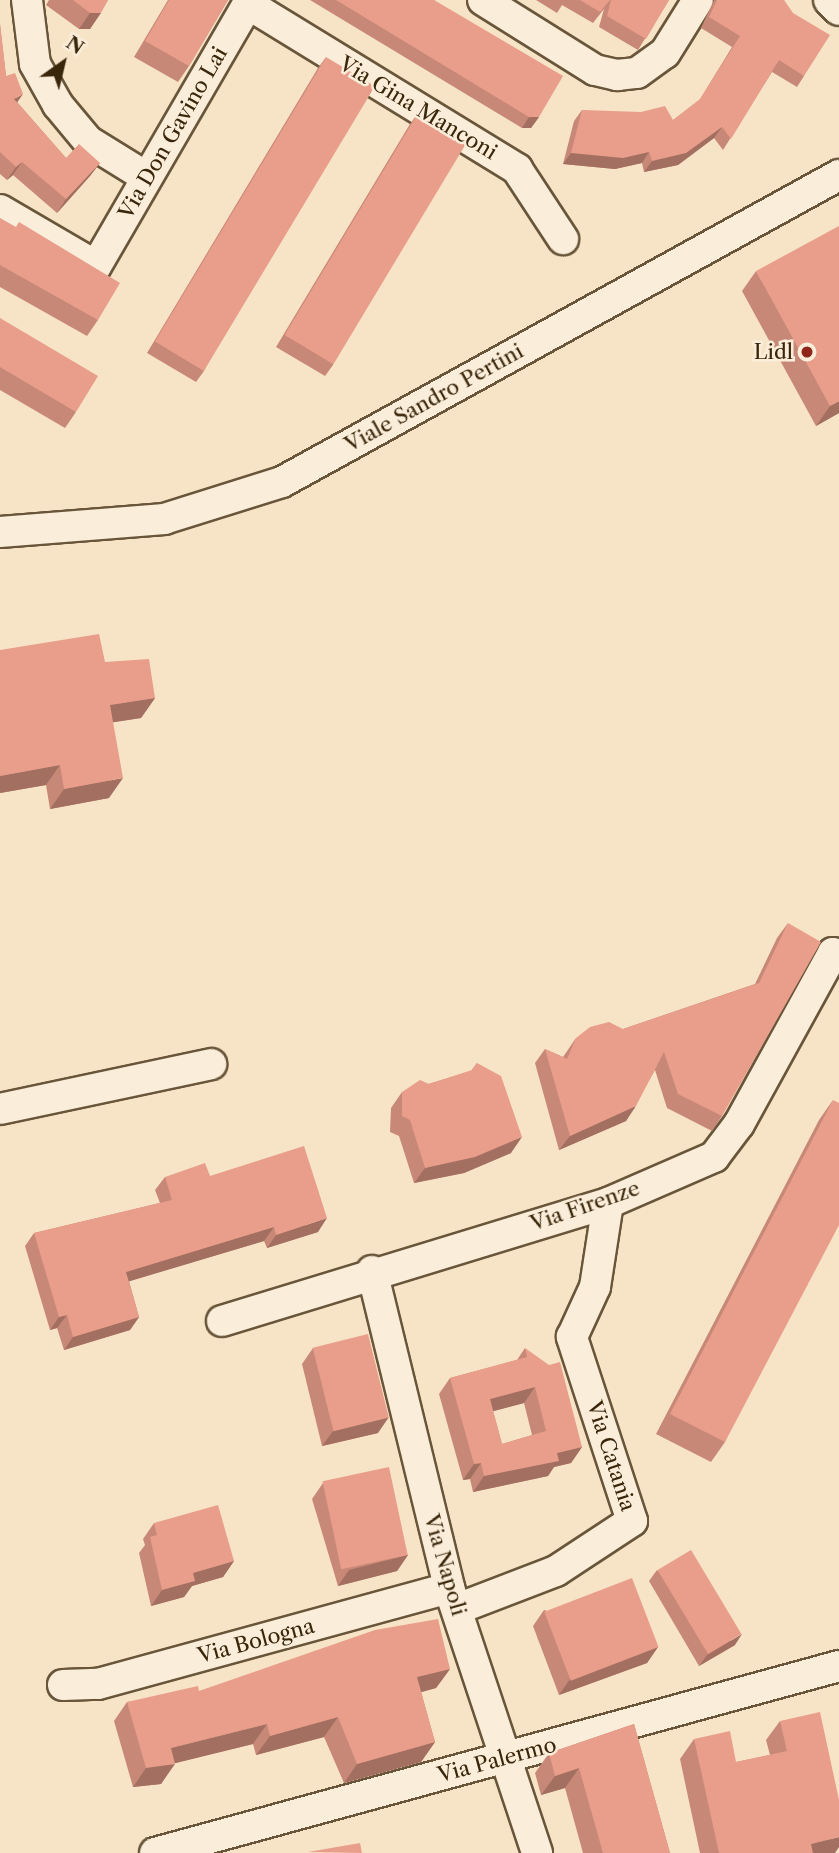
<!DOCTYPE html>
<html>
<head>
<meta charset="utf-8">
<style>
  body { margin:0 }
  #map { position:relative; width:839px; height:1853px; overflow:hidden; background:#f7e4c6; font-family:"Libre Caslon Text",serif }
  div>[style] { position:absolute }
  .roads { filter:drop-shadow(2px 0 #69563a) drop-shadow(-2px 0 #69563a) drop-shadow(0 2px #69563a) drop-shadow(0 -2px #69563a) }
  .minor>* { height:30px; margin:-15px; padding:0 15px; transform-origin:15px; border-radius:15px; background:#faedda }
  .wall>* { inset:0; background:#c88877 }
  .shaded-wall>* { inset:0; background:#a26f61 }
  .building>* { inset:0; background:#e89e8a; transform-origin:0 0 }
  .dots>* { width:19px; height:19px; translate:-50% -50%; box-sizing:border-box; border:4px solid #faedda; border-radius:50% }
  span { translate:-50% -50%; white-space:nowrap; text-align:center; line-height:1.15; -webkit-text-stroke:5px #faedda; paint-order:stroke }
  .street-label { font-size:21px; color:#3a270b }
  .poi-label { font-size:21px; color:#3a270b }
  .right { translate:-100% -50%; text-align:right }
  .north { position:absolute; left:28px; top:28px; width:70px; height:70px; -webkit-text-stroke:5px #faedda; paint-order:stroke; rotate:34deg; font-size:19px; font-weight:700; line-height:28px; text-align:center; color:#3a270b }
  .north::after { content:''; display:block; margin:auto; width:24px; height:32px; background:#3a270b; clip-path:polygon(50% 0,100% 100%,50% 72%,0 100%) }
</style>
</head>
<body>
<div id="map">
  <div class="roads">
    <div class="minor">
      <i style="left:27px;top:0;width:64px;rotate:82.9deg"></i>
      <i style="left:35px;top:64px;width:47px;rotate:60.7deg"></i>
      <i style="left:58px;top:105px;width:47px;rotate:50.2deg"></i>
      <i style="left:88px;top:141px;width:68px;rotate:31.8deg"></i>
      <i style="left:483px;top:0;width:132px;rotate:32deg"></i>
      <i style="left:595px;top:70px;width:23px;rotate:13deg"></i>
      <i style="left:617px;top:75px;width:20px;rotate:-6deg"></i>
      <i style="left:637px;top:73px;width:34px;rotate:-36deg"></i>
      <i style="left:665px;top:53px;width:62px;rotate:-58.1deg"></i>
      <i style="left:829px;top:0;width:14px;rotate:45deg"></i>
      <i style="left:248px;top:4px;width:316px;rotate:31.5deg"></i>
      <i style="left:517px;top:169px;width:84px;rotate:56.7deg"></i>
      <i style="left:0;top:210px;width:111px;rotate:30.3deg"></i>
      <i style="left:96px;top:266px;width:307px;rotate:-59.9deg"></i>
      <i style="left:0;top:532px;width:165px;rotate:-4.5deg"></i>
      <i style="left:164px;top:519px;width:124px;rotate:-17.4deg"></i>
      <i style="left:282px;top:482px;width:636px;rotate:-28.86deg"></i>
      <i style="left:0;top:1109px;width:216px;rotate:-12deg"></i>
      <i style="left:372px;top:1271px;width:326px;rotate:76.3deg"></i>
      <i style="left:449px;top:1588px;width:279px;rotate:71.6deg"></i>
      <i style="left:222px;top:1321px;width:404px;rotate:-17deg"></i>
      <i style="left:608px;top:1203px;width:116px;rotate:-23.5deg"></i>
      <i style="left:714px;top:1157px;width:41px;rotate:-52.9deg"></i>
      <i style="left:739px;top:1124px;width:195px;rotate:-61.2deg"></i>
      <i style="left:833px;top:953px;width:7px;rotate:34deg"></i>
      <i style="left:457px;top:1609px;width:106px;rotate:-21deg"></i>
      <i style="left:556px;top:1571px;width:91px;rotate:-33.3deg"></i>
      <i style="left:632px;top:1521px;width:194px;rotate:-108.1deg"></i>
      <i style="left:572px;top:1337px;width:55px;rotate:-65.3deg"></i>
      <i style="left:595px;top:1287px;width:85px;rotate:-81.2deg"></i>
      <i style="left:63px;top:1685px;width:35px;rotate:-2deg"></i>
      <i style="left:98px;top:1684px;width:364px;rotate:-15.3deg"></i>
      <i style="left:155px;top:1853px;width:709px;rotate:-15.29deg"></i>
    </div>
  </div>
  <div class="wall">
    <i style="clip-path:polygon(49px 0,108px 0,90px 29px,79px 29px,46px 5px)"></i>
    <i style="clip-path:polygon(168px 0,228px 0,189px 66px,178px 82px,134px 57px)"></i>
    <i style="clip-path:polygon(310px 0,434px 0,539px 117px,531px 128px,522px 128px)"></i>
    <i style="clip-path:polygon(536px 0,669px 0,638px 50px,599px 27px,604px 9px,593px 23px,562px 5px,557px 13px)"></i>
    <i style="clip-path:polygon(714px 0,784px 0,804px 76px,797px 87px,772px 72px,723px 150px,714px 138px,678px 165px,644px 172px,642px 163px,615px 169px,563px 164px,574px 121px,582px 110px,673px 120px,699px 101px,732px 47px,701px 28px)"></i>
    <i style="clip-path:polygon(0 24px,6px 76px,17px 102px,66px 158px,100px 163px,90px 176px,57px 213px,13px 175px,7px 180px,0 174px)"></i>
    <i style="clip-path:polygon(326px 57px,204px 371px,196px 382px,147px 353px,318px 68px)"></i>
    <i style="clip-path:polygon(418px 113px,333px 365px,325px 376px,276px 347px,410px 124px)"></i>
    <i style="clip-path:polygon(0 218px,98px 320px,87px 336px,0 287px)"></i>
    <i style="clip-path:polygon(756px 271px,839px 413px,816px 426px,742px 291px)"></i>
    <i style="clip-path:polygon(0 318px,76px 412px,65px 428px,0 390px)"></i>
    <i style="clip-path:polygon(0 650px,105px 662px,155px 698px,141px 718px,113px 722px,109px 798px,50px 809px,46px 785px,0 793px)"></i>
    <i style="clip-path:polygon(788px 923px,722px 1116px,712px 1131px,667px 1108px,655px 1070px,626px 1121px,559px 1150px,535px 1063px,545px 1049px,563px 1057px,576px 1038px,623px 1029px,755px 984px,777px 938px)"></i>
    <i style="clip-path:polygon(477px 1063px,511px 1153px,464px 1173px,414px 1183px,399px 1136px,390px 1132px,391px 1108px,402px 1092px,471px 1071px)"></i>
    <i style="clip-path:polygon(833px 1100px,725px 1442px,711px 1462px,656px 1434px,819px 1120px)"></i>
    <i style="clip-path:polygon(210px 1176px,318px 1232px,267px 1248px,264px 1241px,129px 1281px,139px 1317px,130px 1330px,64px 1350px,57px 1328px,50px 1330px,25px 1246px,34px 1233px,160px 1203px,155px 1190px,165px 1177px)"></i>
    <i style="clip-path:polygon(313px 1348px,378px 1433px,322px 1446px,302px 1364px)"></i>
    <i style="clip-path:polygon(evenodd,525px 1348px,582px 1447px,571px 1463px,554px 1467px,548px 1476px,473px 1492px,470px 1479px,463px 1480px,439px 1394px,450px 1378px,517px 1360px,525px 1348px,524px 1403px,532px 1435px,502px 1444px,493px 1411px,524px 1403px)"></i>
    <i style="clip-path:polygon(323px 1483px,408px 1555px,397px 1571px,338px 1586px,312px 1499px)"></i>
    <i style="clip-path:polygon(154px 1523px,234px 1561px,223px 1577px,192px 1586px,184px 1597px,151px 1606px,139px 1553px,145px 1545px,143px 1539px)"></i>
    <i style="clip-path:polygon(657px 1570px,735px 1645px,699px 1666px,649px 1581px)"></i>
    <i style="clip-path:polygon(544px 1610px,658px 1647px,647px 1663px,559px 1695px,533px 1626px)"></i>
    <i style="clip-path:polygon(450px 1669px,436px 1688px,421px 1692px,435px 1742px,421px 1762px,344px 1783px,324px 1737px,256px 1755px,253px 1744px,174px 1763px,161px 1784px,133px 1787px,114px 1721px,127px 1702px,199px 1691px)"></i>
    <i style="clip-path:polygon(780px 1721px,835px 1853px,700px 1853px,680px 1759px,694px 1739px,736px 1762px,770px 1755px,766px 1740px)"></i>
    <i style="clip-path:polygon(634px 1724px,670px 1853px,583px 1853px,565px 1788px,541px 1795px,535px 1773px,549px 1753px)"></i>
  </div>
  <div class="shaded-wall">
    <i style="clip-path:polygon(90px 13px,101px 13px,90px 29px,79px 29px)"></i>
    <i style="clip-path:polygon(23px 94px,14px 107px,14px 99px)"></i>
    <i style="clip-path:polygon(529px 117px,539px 117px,531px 128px,522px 128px)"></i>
    <i style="clip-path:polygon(722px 127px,714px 138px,678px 165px,644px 172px,652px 161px)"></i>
    <i style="clip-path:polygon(649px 152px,642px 163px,615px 169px,563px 164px,571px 153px)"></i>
    <i style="clip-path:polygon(22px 162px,13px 175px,7px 180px,16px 167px)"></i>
    <i style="clip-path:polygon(100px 163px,90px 176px,57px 213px,66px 199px)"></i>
    <i style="clip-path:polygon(839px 401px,839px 413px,816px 426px,830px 406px)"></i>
    <i style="clip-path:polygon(155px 698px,141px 718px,96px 725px,110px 705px)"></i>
    <i style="clip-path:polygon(60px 765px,46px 785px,0 793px,0 776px)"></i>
    <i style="clip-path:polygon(123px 778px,109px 798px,50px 809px,64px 789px)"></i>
    <i style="clip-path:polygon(636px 1106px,626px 1121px,559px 1150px,570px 1136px)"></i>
    <i style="clip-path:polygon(522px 1137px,511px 1153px,464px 1173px,414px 1183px,425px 1168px)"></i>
    <i style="clip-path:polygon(327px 1218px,318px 1232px,267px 1248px,276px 1235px)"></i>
    <i style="clip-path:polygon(274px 1227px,264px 1241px,117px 1285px,126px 1272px)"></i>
    <i style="clip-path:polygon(67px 1315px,57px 1328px,50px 1330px,59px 1317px)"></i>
    <i style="clip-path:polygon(139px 1317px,130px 1330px,64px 1350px,73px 1337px)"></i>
    <i style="clip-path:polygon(535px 1387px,524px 1403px,479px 1415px,490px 1399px)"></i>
    <i style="clip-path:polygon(389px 1417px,378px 1433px,322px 1446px,333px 1431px)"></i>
    <i style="clip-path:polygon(582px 1447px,571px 1463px,554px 1467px,548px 1476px,473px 1492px,484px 1476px,557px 1453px)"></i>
    <i style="clip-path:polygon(481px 1463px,470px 1479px,463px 1480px,474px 1464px)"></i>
    <i style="clip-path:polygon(408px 1555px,397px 1571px,338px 1586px,349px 1570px)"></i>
    <i style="clip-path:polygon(234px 1561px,223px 1577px,192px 1586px,184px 1597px,151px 1606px,162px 1590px,193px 1573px)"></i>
    <i style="clip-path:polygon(742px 1634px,735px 1645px,699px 1666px,707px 1655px)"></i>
    <i style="clip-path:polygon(658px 1647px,647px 1663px,559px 1695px,570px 1679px)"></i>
    <i style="clip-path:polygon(450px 1669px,436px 1688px,404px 1697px,417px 1677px)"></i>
    <i style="clip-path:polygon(338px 1717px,324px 1737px,256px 1755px,270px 1736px)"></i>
    <i style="clip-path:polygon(267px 1724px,253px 1744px,168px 1765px,175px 1764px,161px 1784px,133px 1787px,146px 1768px,171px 1748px)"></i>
    <i style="clip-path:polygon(435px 1742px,421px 1762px,344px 1783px,357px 1764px)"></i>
    <i style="clip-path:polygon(579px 1768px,565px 1788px,541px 1795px,555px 1776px)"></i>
    <i style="clip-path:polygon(839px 1837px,839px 1847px,835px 1853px,804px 1853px,811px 1844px)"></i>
  </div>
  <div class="building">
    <i style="clip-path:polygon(73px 0,108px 0,101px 13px,90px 13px)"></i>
    <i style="clip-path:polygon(169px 0,228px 0,189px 66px,145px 41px)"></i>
    <i style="clip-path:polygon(336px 0,434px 0,563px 76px,539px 117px,529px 117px)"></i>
    <i style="clip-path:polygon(580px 0,610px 0,600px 12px)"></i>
    <i style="clip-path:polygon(611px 0,669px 0,646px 39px,607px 16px)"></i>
    <i style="clip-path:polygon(717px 0,784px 0,793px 13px,830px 35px,804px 76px,779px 60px,731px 139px,722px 127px,686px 153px,652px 161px,649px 152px,623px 158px,571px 153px,582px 110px,641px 112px,665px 106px,673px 120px,700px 99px,740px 36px,709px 17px)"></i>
    <i style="clip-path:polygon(0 24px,6px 76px,15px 73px,23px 94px,14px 99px,66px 158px,79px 144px,100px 163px,66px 199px,22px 162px,16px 167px,0 152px)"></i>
    <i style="left:326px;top:57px;width:57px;height:332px;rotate:31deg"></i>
    <i style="left:418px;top:113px;width:57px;height:259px;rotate:31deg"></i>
    <i style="clip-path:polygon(0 218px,16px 227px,19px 222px,120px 283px,98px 320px,0 265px)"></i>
    <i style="clip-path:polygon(839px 226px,839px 401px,830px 406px,756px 271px)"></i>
    <i style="clip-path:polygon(0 318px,98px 376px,76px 412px,0 367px)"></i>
    <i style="clip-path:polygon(99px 634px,105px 662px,149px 659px,155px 698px,110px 705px,123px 778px,64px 789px,60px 765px,0 776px,0 650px)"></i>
    <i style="clip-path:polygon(788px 923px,821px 942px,722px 1116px,678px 1094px,664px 1052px,636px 1106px,570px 1136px,545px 1049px,567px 1059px,576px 1038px,590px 1027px,609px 1022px,623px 1029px,759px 983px)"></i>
    <i style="clip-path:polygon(477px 1063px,501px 1076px,522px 1137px,475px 1157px,425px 1168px,410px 1120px,402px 1116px,402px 1092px,420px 1080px,429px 1084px,472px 1070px)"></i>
    <i style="clip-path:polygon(833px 1100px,839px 1103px,839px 1225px,725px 1442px,670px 1414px)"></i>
    <i style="clip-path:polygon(304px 1146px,327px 1218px,276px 1235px,274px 1227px,126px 1272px,139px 1317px,73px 1337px,67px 1315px,59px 1317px,34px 1233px,172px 1200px,165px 1177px,205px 1163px,210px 1176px)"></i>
    <i style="left:368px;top:1334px;width:86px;height:57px;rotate:76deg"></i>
    <i style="clip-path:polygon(evenodd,525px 1348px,549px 1365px,560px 1362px,582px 1447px,557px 1453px,559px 1461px,484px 1476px,481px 1463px,474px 1464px,450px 1378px,527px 1357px,525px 1348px,535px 1387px,546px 1431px,502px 1444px,490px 1399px,535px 1387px)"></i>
    <i style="left:389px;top:1467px;width:90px;height:68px;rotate:78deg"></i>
    <i style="clip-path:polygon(218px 1505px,234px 1561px,193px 1573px,195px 1581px,162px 1590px,150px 1537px,157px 1535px,154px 1523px)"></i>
    <i style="left:691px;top:1550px;width:98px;height:39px;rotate:59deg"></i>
    <i style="left:632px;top:1578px;width:74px;height:94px;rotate:69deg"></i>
    <i style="clip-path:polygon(438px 1619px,450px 1669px,417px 1677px,435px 1742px,357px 1764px,338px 1717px,270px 1736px,267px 1724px,171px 1748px,175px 1764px,146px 1768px,127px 1702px,198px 1686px,199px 1691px,375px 1630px)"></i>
    <i style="clip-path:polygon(820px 1712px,839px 1800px,839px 1837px,811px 1844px,813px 1853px,719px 1853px,694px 1739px,730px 1731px,736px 1762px,787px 1751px,780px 1721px)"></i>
    <i style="clip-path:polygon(634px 1724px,670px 1853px,603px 1853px,579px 1768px,555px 1776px,549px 1753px)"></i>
    <i style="clip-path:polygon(360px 1843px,362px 1853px,308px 1852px)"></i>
  </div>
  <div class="dots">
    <i style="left:807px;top:352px;background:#8f2418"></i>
  </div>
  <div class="street-label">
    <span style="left:418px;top:108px;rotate:31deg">Via Gina Manconi</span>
    <span style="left:173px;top:133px;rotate:-60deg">Via Don Gavino Lai</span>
    <span style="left:434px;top:398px;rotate:-29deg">Viale Sandro Pertini</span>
    <span style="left:585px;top:1206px;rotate:-19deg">Via Firenze</span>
    <span style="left:611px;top:1456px;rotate:72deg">Via Catania</span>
    <span style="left:445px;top:1565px;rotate:74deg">Via Napoli</span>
    <span style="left:256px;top:1641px;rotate:-15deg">Via Bologna</span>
    <span style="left:497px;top:1760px;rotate:-15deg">Via Palermo</span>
  </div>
  <div class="poi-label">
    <span class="right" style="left:793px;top:352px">Lidl</span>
  </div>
  <div class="north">N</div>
</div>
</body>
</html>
